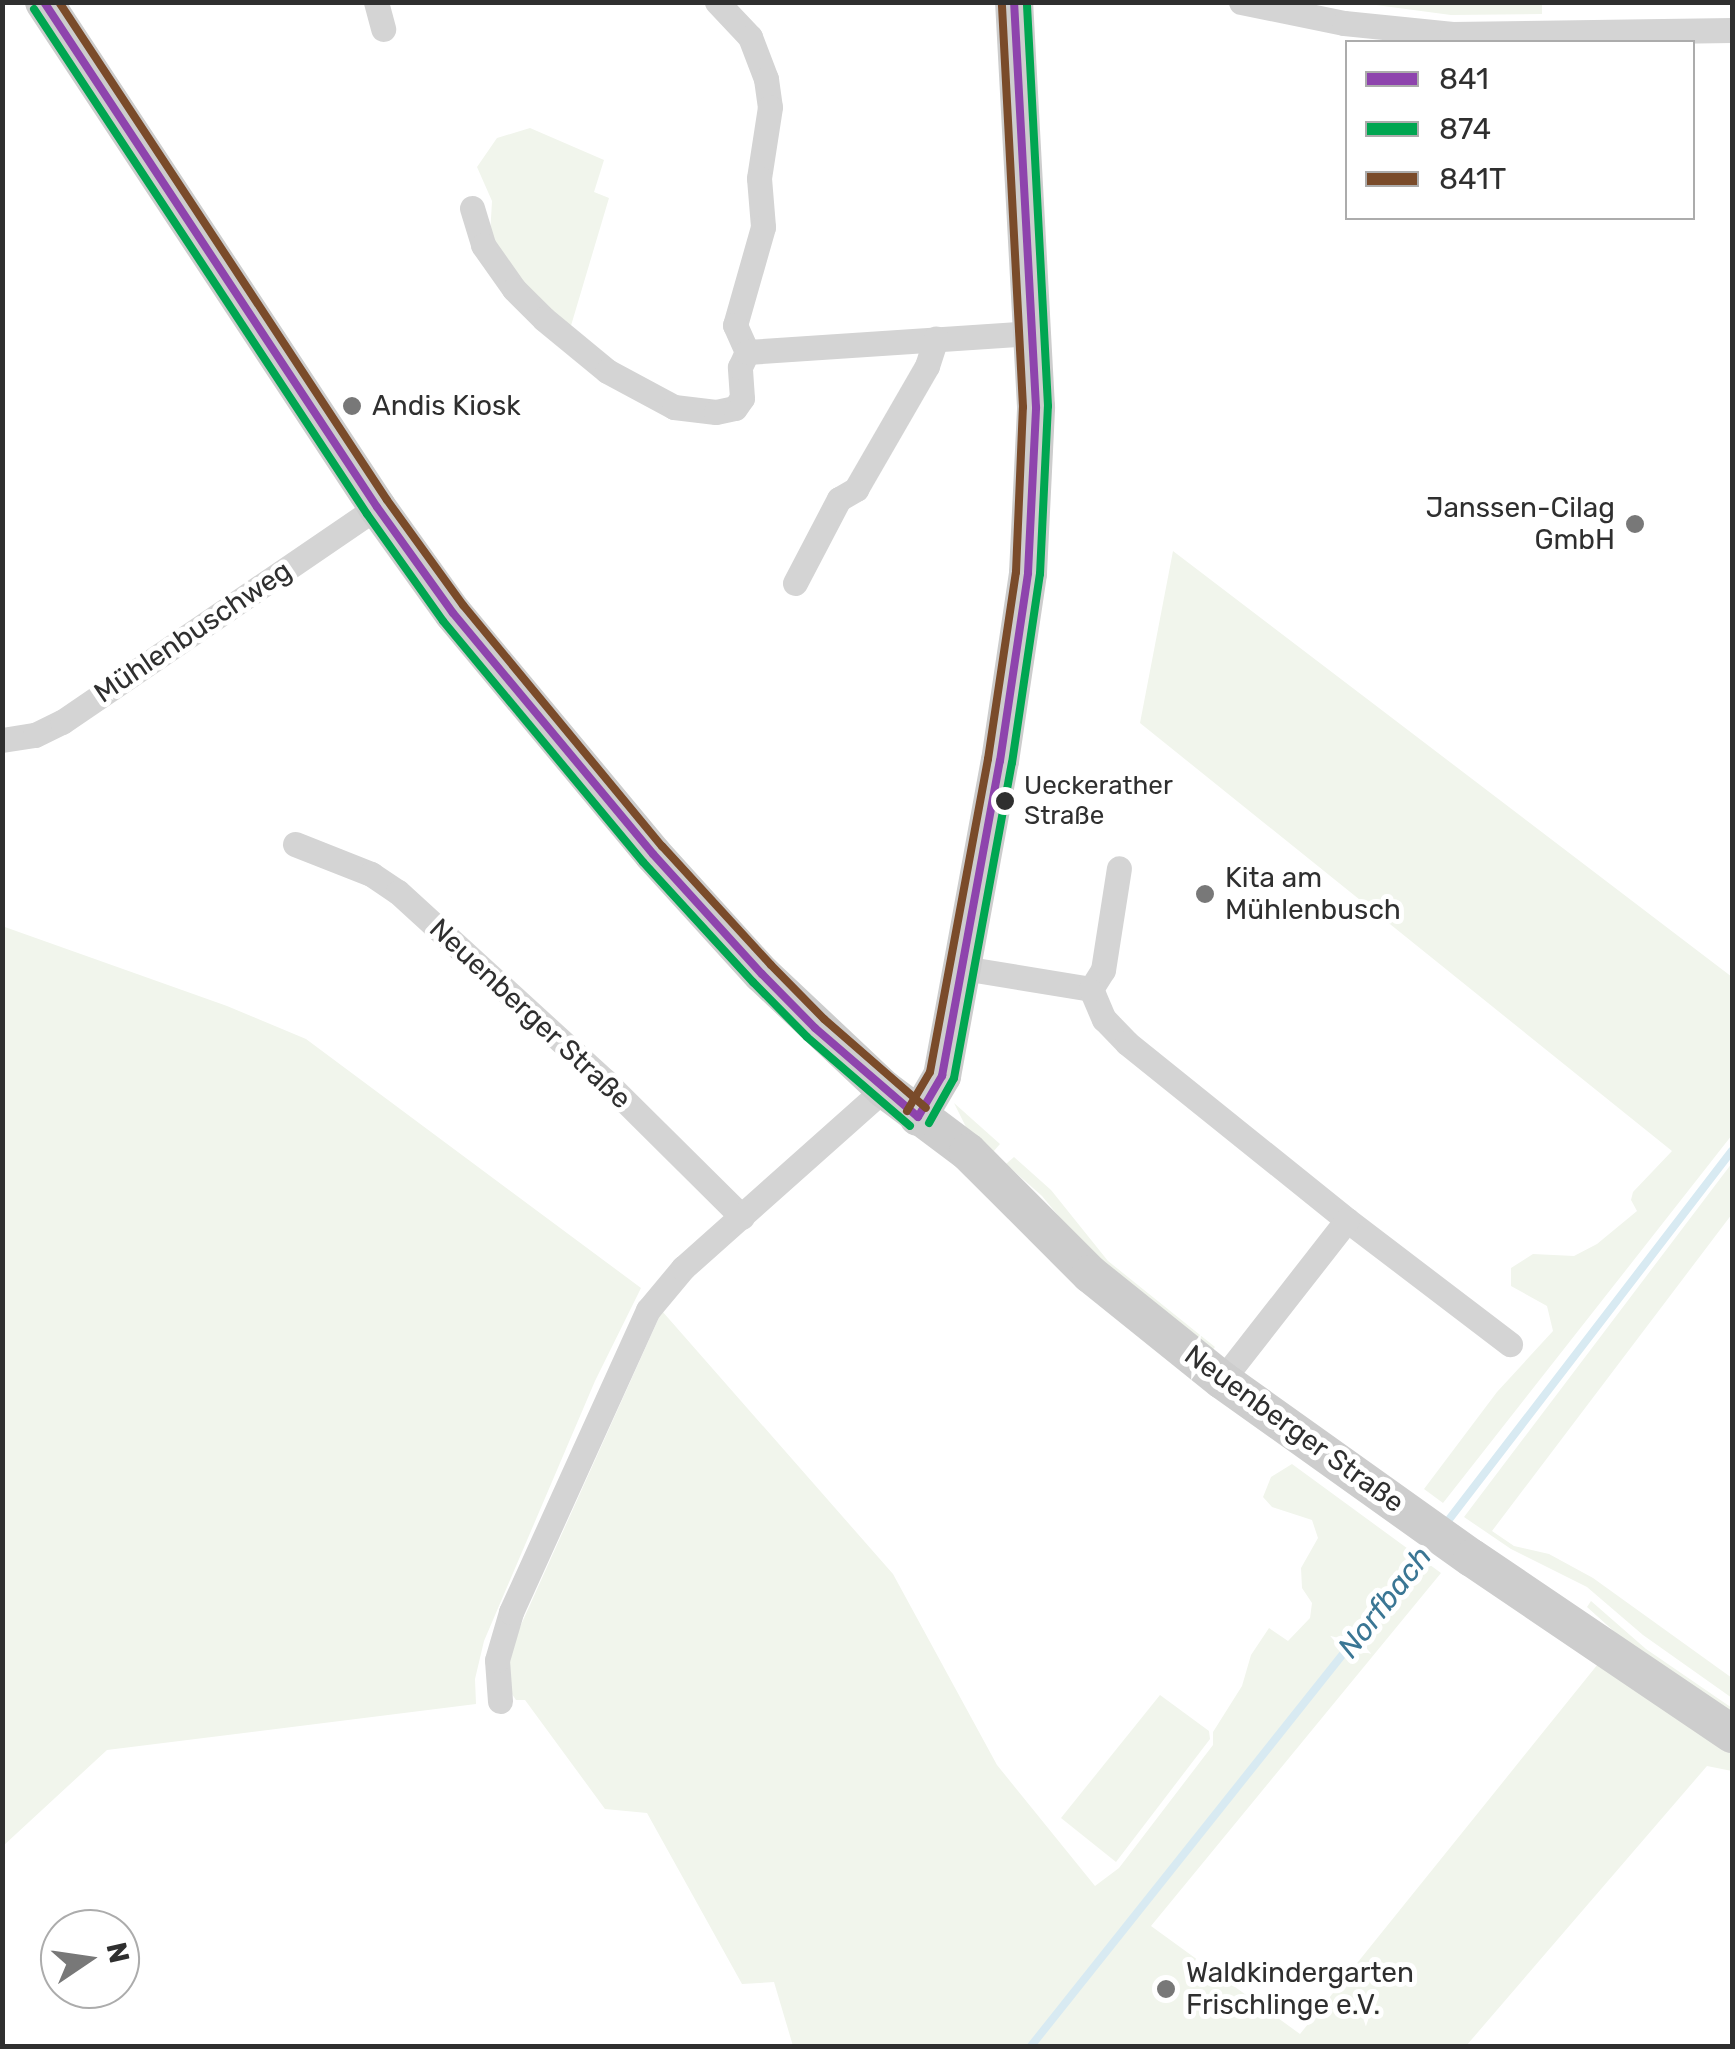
<!DOCTYPE html>
<html>
<head>
<meta charset="utf-8">
<style>
  body { margin:0 }
  #map { position:relative; width:1735px; height:2049px; overflow:hidden; background:#fff; font-family:Rubik,sans-serif }
  div>[style] { position:absolute }
  .green>* { inset:0; background:#f1f5ec }
  .stream>* { height:8px; margin:-4px; padding:0 4px; transform-origin:4px; border-radius:4px; background:#d8eaf2 }
  .street>* { height:25px; margin:-12.5px; padding:0 12.5px; transform-origin:12.5px; border-radius:12.5px; background:#d4d4d4 }
  .secondary>* { height:38px; margin:-19px; padding:0 19px; transform-origin:19px; border-radius:19px; background:#cdcdcd }
  .bus-1>* { height:8px; margin:-4px; padding:0 4px; transform-origin:4px; border-radius:4px; background:#8e44ad }
  .bus-2>* { height:8px; margin:-4px; padding:0 4px; transform-origin:4px; border-radius:4px; background:#00a651 }
  .bus-3>* { height:8px; margin:-4px; padding:0 4px; transform-origin:4px; border-radius:4px; background:#7a4b2a }
  .dots>* { width:28px; height:28px; translate:-50% -50%; box-sizing:border-box; border:5px solid #fff; border-radius:50% }
  span { translate:-50% -50%; white-space:nowrap; text-align:center; line-height:1.15; -webkit-text-stroke:10px #fff; paint-order:stroke }
  .bus-label { font-size:26px; color:#2f2f2f }
  .left { translate:0 -50%; text-align:left }
  .poi-label { font-size:28px; color:#2f2f2f }
  .right { translate:-100% -50%; text-align:right }
  .street-label { font-size:28px; color:#2f2f2f }
  .water-label { font-size:30px; color:#3a7694; font-style:italic }
  .frame { position:absolute; inset:0; border:5px solid #2f2f2f; pointer-events:none }
  .legend { position:absolute; left:1345px; top:40px; width:350px; height:180px; box-sizing:border-box; background:#fff; border:2px solid #acacac; margin:0; padding:12px 18px; list-style:none; font-size:30px; color:#2f2f2f }
  .legend li { display:flex; align-items:center; gap:20px; height:50px }
  .legend b { width:50px; border:2px solid #acacac }
  .north { position:absolute; left:40px; top:1909px; width:100px; height:100px; box-sizing:border-box; background:#fff; border:2px solid #acacac; border-radius:50%; rotate:77deg; font-size:28px; font-weight:700; line-height:40px; text-align:center; color:#2f2f2f }
  .north::after { content:''; display:block; margin:auto; width:35px; height:45px; background:#787878; clip-path:polygon(50% 0,100% 100%,50% 72%,0 100%) }
</style>
</head>
<body>
<div id="map">
  <div class="green">
    <i style="clip-path:polygon(1361px 3px,1542px 3px,1542px 14px,1451px 15px)"></i>
    <i style="clip-path:polygon(530px 128px,604px 160px,594px 192px,609px 198px,570px 329px,522px 282px,490px 236px,492px 201px,477px 167px,497px 138px)"></i>
    <i style="clip-path:polygon(1173px 551px,1732px 977px,1732px 1135px,1443px 1503px,1424px 1489px,1497px 1392px,1553px 1331px,1547px 1306px,1511px 1286px,1511px 1268px,1533px 1254px,1574px 1256px,1597px 1244px,1637px 1211px,1631px 1200px,1633px 1192px,1672px 1151px,1140px 723px)"></i>
    <i style="clip-path:polygon(2px 926px,227px 1006px,306px 1039px,641px 1288px,595px 1381px,484px 1641px,475px 1679px,476px 1704px,107px 1750px,3px 1846px)"></i>
    <i style="clip-path:polygon(954px 1103px,1000px 1144px,993px 1152px,966px 1127px)"></i>
    <i style="clip-path:polygon(1014px 1157px,1051px 1190px,1108px 1261px,1215px 1347px,1209px 1354px,1090px 1254px,1042px 1196px,1006px 1164px)"></i>
    <i style="clip-path:polygon(1732px 1163px,1732px 1214px,1492px 1531px,1514px 1546px,1549px 1554px,1593px 1578px,1732px 1678px,1732px 1698px,1643px 1635px,1587px 1587px,1511px 1549px,1464px 1517px)"></i>
    <i style="clip-path:polygon(662px 1311px,893px 1574px,997px 1765px,1095px 1886px,1119px 1868px,1213px 1745px,1213px 1732px,1242px 1686px,1251px 1655px,1269px 1628px,1288px 1641px,1310px 1618px,1312px 1603px,1302px 1588px,1301px 1568px,1318px 1538px,1312px 1520px,1272px 1507px,1263px 1497px,1271px 1477px,1292px 1464px,1441px 1573px,1151px 1926px,1300px 2034px,1602px 1659px,1732px 1749px,1732px 1771px,1707px 1766px,1466px 2046px,793px 2046px,774px 1982px,742px 1984px,647px 1813px,605px 1809px,525px 1700px,516px 1700px,505px 1684px,507px 1656px)"></i>
    <i style="clip-path:polygon(1591px 1601px,1646px 1649px,1732px 1708px,1732px 1718px,1627px 1643px,1587px 1607px)"></i>
    <i style="clip-path:polygon(1160px 1695px,1209px 1731px,1210px 1739px,1116px 1862px,1061px 1818px)"></i>
  </div>
  <div class="stream">
    <i style="left:1444px;top:1526px;width:473px;rotate:-52.5deg"></i>
    <i style="left:1031px;top:2046px;width:645px;rotate:-51.48deg"></i>
  </div>
  <div class="street">
    <i style="left:376px;top:2px;width:28px;rotate:75deg"></i>
    <i style="left:717px;top:2px;width:48px;rotate:46.7deg"></i>
    <i style="left:750px;top:37px;width:45px;rotate:69.1deg"></i>
    <i style="left:766px;top:79px;width:28px;rotate:82deg"></i>
    <i style="left:770px;top:107px;width:72px;rotate:98.8deg"></i>
    <i style="left:759px;top:178px;width:49px;rotate:85.3deg"></i>
    <i style="left:763px;top:227px;width:102px;rotate:105.9deg"></i>
    <i style="left:735px;top:325px;width:30px;rotate:66deg"></i>
    <i style="left:1241px;top:2px;width:105px;rotate:11.5deg"></i>
    <i style="left:1344px;top:23px;width:109px;rotate:5.8deg"></i>
    <i style="left:1452px;top:34px;width:280px;rotate:-0.8deg"></i>
    <i style="left:472px;top:208px;width:39px;rotate:73deg"></i>
    <i style="left:483px;top:245px;width:54px;rotate:54.8deg"></i>
    <i style="left:514px;top:289px;width:42px;rotate:45deg"></i>
    <i style="left:544px;top:319px;width:82px;rotate:39.5deg"></i>
    <i style="left:607px;top:371px;width:76px;rotate:28.2deg"></i>
    <i style="left:674px;top:407px;width:42px;rotate:6.8deg"></i>
    <i style="left:716px;top:412px;width:19px;rotate:-12deg"></i>
    <i style="left:735px;top:408px;width:12px;rotate:-55deg"></i>
    <i style="left:742px;top:398px;width:31px;rotate:-94deg"></i>
    <i style="left:740px;top:367px;width:17px;rotate:-65deg"></i>
    <i style="left:747px;top:352px;width:288px;rotate:-3.8deg"></i>
    <i style="left:795px;top:583px;width:95px;rotate:-62.4deg"></i>
    <i style="left:839px;top:499px;width:20px;rotate:-30deg"></i>
    <i style="left:856px;top:489px;width:142px;rotate:-60deg"></i>
    <i style="left:927px;top:366px;width:29px;rotate:-72deg"></i>
    <i style="left:2px;top:740px;width:33px;rotate:-9deg"></i>
    <i style="left:35px;top:735px;width:30px;rotate:-26deg"></i>
    <i style="left:62px;top:722px;width:381px;rotate:-34.3deg"></i>
    <i style="left:295px;top:844px;width:82px;rotate:21.5deg"></i>
    <i style="left:371px;top:874px;width:32px;rotate:34deg"></i>
    <i style="left:398px;top:892px;width:280px;rotate:42.4deg"></i>
    <i style="left:605px;top:1081px;width:193px;rotate:44.8deg"></i>
    <i style="left:963px;top:968px;width:130px;rotate:9.3deg"></i>
    <i style="left:1091px;top:989px;width:33px;rotate:67deg"></i>
    <i style="left:1104px;top:1019px;width:33px;rotate:46deg"></i>
    <i style="left:1127px;top:1043px;width:282px;rotate:38.8deg"></i>
    <i style="left:1347px;top:1220px;width:205px;rotate:37.3deg"></i>
    <i style="left:1091px;top:989px;width:22px;rotate:-58deg"></i>
    <i style="left:1103px;top:970px;width:103px;rotate:-81.1deg"></i>
    <i style="left:1222px;top:1380px;width:203px;rotate:-52deg"></i>
    <i style="left:500px;top:1701px;width:41px;rotate:-94.2deg"></i>
    <i style="left:497px;top:1660px;width:50px;rotate:-73.7deg"></i>
    <i style="left:511px;top:1612px;width:332px;rotate:-65.6deg"></i>
    <i style="left:648px;top:1310px;width:55px;rotate:-50.2deg"></i>
    <i style="left:683px;top:1268px;width:269px;rotate:-41.7deg"></i>
  </div>
  <div class="secondary">
    <i style="left:44px;top:2px;width:605px;rotate:56.6deg"></i>
    <i style="left:377px;top:507px;width:130px;rotate:54.4deg"></i>
    <i style="left:453px;top:613px;width:313px;rotate:50.3deg"></i>
    <i style="left:653px;top:854px;width:162px;rotate:47.8deg"></i>
    <i style="left:762px;top:974px;width:168px;rotate:43.3deg"></i>
    <i style="left:884px;top:1089px;width:105px;rotate:36.9deg"></i>
    <i style="left:968px;top:1152px;width:173px;rotate:45deg"></i>
    <i style="left:1090px;top:1274px;width:169px;rotate:38.8deg"></i>
    <i style="left:1222px;top:1380px;width:307px;rotate:35.5deg"></i>
    <i style="left:1472px;top:1558px;width:314px;rotate:34.1deg"></i>
    <i style="left:918px;top:1117px;width:48px;rotate:-59.7deg"></i>
    <i style="left:942px;top:1076px;width:320px;rotate:-79.6deg"></i>
    <i style="left:1000px;top:761px;width:190px;rotate:-81.5deg"></i>
    <i style="left:1028px;top:573px;width:166px;rotate:-87.2deg"></i>
    <i style="left:1036px;top:407px;width:406px;rotate:-93.1deg"></i>
  </div>
  <div class="bus-1">
    <i style="left:44px;top:2px;width:605px;rotate:56.6deg"></i>
    <i style="left:377px;top:507px;width:130px;rotate:54.4deg"></i>
    <i style="left:453px;top:613px;width:313px;rotate:50.3deg"></i>
    <i style="left:653px;top:854px;width:162px;rotate:47.8deg"></i>
    <i style="left:762px;top:974px;width:76px;rotate:45.5deg"></i>
    <i style="left:815px;top:1028px;width:136px;rotate:40.8deg"></i>
    <i style="left:918px;top:1117px;width:48px;rotate:-59.7deg"></i>
    <i style="left:942px;top:1076px;width:320px;rotate:-79.6deg"></i>
    <i style="left:1000px;top:761px;width:190px;rotate:-81.5deg"></i>
    <i style="left:1028px;top:573px;width:166px;rotate:-87.2deg"></i>
    <i style="left:1036px;top:407px;width:406px;rotate:-93.1deg"></i>
  </div>
  <div class="bus-2">
    <i style="left:34px;top:9px;width:605px;rotate:56.6deg"></i>
    <i style="left:367px;top:514px;width:131px;rotate:54.6deg"></i>
    <i style="left:443px;top:621px;width:313px;rotate:50.3deg"></i>
    <i style="left:643px;top:862px;width:163px;rotate:47.5deg"></i>
    <i style="left:753px;top:982px;width:77px;rotate:45.5deg"></i>
    <i style="left:807px;top:1037px;width:136px;rotate:40.8deg"></i>
    <i style="left:929px;top:1123px;width:51px;rotate:-60.9deg"></i>
    <i style="left:954px;top:1078px;width:320px;rotate:-79.6deg"></i>
    <i style="left:1012px;top:763px;width:191px;rotate:-81.6deg"></i>
    <i style="left:1040px;top:574px;width:168px;rotate:-87.3deg"></i>
    <i style="left:1048px;top:406px;width:405px;rotate:-93deg"></i>
  </div>
  <div class="bus-3">
    <i style="left:59px;top:2px;width:596px;rotate:56.63deg"></i>
    <i style="left:387px;top:500px;width:130px;rotate:54.1deg"></i>
    <i style="left:463px;top:605px;width:313px;rotate:50.5deg"></i>
    <i style="left:662px;top:846px;width:161px;rotate:47.5deg"></i>
    <i style="left:771px;top:965px;width:76px;rotate:45.5deg"></i>
    <i style="left:824px;top:1019px;width:135px;rotate:41.1deg"></i>
    <i style="left:907px;top:1111px;width:45px;rotate:-59.5deg"></i>
    <i style="left:930px;top:1072px;width:318px;rotate:-79.5deg"></i>
    <i style="left:988px;top:759px;width:189px;rotate:-81.5deg"></i>
    <i style="left:1016px;top:572px;width:165px;rotate:-87.6deg"></i>
    <i style="left:1023px;top:407px;width:405px;rotate:-93deg"></i>
  </div>
  <div class="dots">
    <i style="left:352px;top:406px;background:#787878"></i>
    <i style="left:1635px;top:524px;background:#787878"></i>
    <i style="left:1005px;top:801px;background:#2f2f2f"></i>
    <i style="left:1205px;top:894px;background:#787878"></i>
    <i style="left:1166px;top:1989px;background:#787878"></i>
  </div>
  <div class="bus-label">
    <span class="left" style="left:1024px;top:801px">Ueckerather<br>Straße</span>
  </div>
  <div class="poi-label">
    <span class="left" style="left:372px;top:406px">Andis Kiosk</span>
    <span class="right" style="left:1615px;top:524px">Janssen-Cilag<br>GmbH</span>
    <span class="left" style="left:1225px;top:894px">Kita am<br>Mühlenbusch</span>
    <span class="left" style="left:1186px;top:1989px">Waldkindergarten<br>Frischlinge e.V.</span>
  </div>
  <div class="street-label">
    <span style="left:193px;top:632px;rotate:-34deg">Mühlenbuschweg</span>
    <span style="left:530px;top:1014px;rotate:43deg">Neuenberger Straße</span>
    <span style="left:1294px;top:1429px;rotate:36deg">Neuenberger Straße</span>
  </div>
  <div class="water-label">
    <span style="left:1385px;top:1602px;rotate:-52deg">Norfbach</span>
  </div>
  <div class="frame"></div>
  <ul class="legend">
  <li><b style="height:12px;background:#8e44ad"></b>841</li>
  <li><b style="height:12px;background:#00a651"></b>874</li>
  <li><b style="height:12px;background:#7a4b2a"></b>841T</li>
  </ul>
  <div class="north">N</div>
</div>
</body>
</html>
